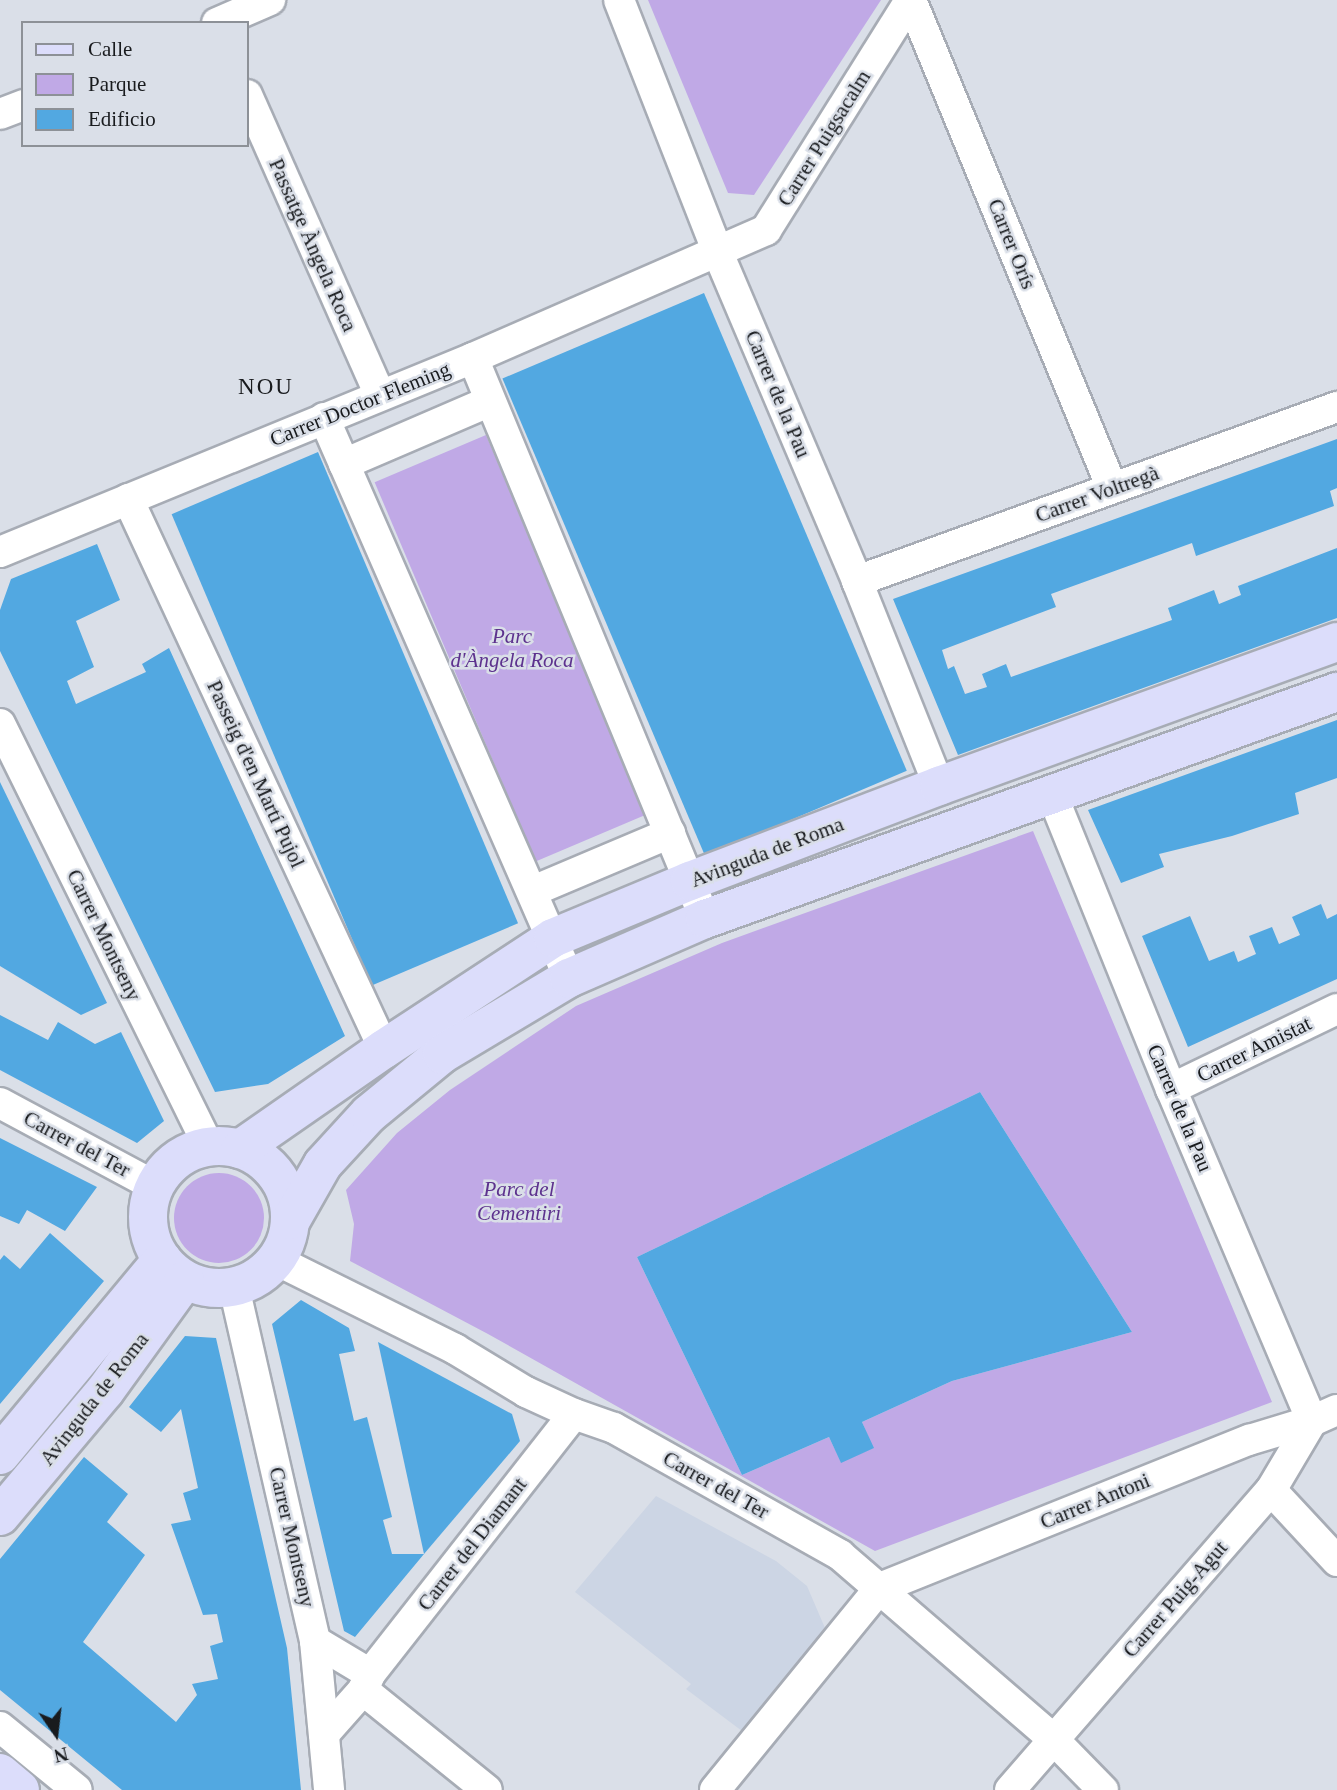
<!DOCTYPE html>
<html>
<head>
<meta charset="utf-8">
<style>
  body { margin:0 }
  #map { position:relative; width:1337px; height:1790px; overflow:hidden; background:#dadfe8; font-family:Georgia,serif }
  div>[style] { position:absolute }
  .built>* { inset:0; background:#ccd5e4 }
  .green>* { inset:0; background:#c0a9e6; transform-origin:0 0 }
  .round { border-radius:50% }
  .building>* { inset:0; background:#52a8e1; transform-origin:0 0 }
  .roads { filter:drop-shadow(2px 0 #a7acb5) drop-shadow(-2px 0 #a7acb5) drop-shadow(0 2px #a7acb5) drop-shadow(0 -2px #a7acb5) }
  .street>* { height:30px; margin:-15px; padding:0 15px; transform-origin:15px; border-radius:15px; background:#fff }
  .secondary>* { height:38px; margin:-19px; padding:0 19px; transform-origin:19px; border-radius:19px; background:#dcddfb }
  .secondary>.ring { margin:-19px; padding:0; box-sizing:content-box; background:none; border:38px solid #dcddfb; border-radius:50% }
  span { translate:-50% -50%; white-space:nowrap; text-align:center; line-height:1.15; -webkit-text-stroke:5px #dadfe8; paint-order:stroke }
  .street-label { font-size:21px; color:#191b1e }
  .park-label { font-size:21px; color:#5d328e; font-style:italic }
  .neighbourhood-label { font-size:23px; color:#191b1e; letter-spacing:2px }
  .legend { position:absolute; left:21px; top:21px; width:228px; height:126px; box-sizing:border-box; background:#dadfe8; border:2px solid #8d9197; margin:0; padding:9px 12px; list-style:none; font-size:21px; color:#191b1e }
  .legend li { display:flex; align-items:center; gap:14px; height:35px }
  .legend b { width:35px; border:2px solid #8d9197 }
  .north { position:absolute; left:21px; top:1699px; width:70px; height:70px; -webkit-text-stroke:5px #dadfe8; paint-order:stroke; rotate:166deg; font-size:19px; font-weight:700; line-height:28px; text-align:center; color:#191b1e }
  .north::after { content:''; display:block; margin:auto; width:24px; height:32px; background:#191b1e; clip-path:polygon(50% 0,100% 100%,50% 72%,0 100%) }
</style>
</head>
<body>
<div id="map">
  <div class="built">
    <i style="clip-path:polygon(656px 1496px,776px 1561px,807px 1586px,825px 1628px,742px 1731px,686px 1689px,691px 1684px,575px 1592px)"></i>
  </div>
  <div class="green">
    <i style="clip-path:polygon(648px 0,881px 0,754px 195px,728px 193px)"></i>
    <i style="left:486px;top:435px;width:412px;height:121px;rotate:67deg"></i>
    <i style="clip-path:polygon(evenodd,1033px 831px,1272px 1402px,875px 1551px,488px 1334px,350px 1261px,354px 1224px,346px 1190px,397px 1133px,450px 1090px,576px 1006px,722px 943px,1033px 831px,980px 1092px,1132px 1332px,952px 1381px,862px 1422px,873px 1448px,841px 1462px,829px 1437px,742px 1475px,637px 1257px,980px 1092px)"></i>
    <i class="round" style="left:174px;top:1173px;width:90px;height:90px"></i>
  </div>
  <div class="building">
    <i style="left:704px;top:293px;width:519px;height:219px;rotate:67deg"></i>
    <i style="clip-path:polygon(1337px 439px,1337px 488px,1330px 491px,1334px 506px,1196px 556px,1192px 543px,1051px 594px,1056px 607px,942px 650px,948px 669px,954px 666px,965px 694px,987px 687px,982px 674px,1006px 664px,1011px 677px,1172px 620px,1168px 608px,1214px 590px,1219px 604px,1241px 595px,1238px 586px,1337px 548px,1337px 618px,958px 755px,893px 599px)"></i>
    <i style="left:318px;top:452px;width:512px;height:159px;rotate:67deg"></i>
    <i style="clip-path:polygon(97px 544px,120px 600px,76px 621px,94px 667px,67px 681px,76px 704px,146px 672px,142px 664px,169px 648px,345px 1036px,268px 1084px,215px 1092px,0 651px,0 610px,11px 579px)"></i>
    <i style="clip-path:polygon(1337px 720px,1337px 778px,1295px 793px,1299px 814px,1232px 836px,1159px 854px,1164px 867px,1121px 883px,1088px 810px)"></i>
    <i style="clip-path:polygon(0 782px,107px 1003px,81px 1015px,0 966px)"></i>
    <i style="clip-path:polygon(1321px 904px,1327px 919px,1337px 914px,1337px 979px,1188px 1047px,1142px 936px,1190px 916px,1209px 961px,1234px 951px,1238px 962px,1256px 954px,1249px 936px,1272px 927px,1279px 944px,1300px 935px,1292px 917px)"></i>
    <i style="clip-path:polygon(0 1015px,48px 1040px,58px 1022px,95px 1044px,121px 1032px,164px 1121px,137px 1143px,0 1070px)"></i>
    <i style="clip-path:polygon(980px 1092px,1132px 1332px,952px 1381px,862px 1422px,874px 1448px,841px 1463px,829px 1437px,742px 1475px,637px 1257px)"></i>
    <i style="clip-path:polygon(0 1138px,97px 1187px,65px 1231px,27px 1210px,19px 1224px,0 1216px)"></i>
    <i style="clip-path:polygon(50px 1233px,104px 1281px,0 1404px,0 1260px,4px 1255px,20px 1269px)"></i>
    <i style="clip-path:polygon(301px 1300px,349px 1328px,355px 1351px,339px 1354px,354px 1421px,367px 1417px,392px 1517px,383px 1520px,392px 1554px,424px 1554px,355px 1637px,344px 1631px,272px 1324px)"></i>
    <i style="clip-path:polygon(185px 1336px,216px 1338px,287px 1648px,301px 1790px,122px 1790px,0 1690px,0 1559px,84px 1457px,128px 1494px,107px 1522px,145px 1555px,83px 1642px,176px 1722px,197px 1695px,192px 1684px,218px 1679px,210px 1646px,223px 1642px,217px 1614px,203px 1615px,171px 1524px,191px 1520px,183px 1493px,198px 1488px,181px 1409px,161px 1432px,129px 1407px)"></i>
    <i style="clip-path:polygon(378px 1342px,512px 1414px,520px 1441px,424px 1554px)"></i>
  </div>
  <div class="roads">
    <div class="street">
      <i style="left:619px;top:0;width:272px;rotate:68.6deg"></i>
      <i style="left:718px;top:253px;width:356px;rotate:67deg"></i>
      <i style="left:857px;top:581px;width:221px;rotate:68.2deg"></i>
      <i style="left:911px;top:0;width:528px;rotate:67.61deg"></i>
      <i style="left:217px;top:23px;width:58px;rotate:-23.5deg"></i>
      <i style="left:247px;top:95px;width:328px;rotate:66.1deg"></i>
      <i style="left:0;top:114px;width:25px;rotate:-21deg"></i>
      <i style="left:473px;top:358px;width:607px;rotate:67.53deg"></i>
      <i style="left:324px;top:418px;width:611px;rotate:66.37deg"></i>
      <i style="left:344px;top:464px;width:159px;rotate:-23.3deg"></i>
      <i style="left:128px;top:499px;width:607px;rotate:65.04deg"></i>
      <i style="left:0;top:552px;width:511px;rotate:-22.3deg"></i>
      <i style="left:473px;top:358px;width:320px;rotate:-23.6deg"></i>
      <i style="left:766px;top:230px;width:271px;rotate:-57.9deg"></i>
      <i style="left:857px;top:581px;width:511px;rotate:-19.93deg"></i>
      <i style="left:0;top:724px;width:471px;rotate:63.7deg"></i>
      <i style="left:533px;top:891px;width:149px;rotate:-22.9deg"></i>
      <i style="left:1171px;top:1089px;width:184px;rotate:-25.7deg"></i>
      <i style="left:0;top:1103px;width:176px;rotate:28.2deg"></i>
      <i style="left:276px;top:1260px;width:200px;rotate:26.4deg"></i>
      <i style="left:455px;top:1349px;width:83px;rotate:31.2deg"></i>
      <i style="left:526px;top:1392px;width:53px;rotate:24.6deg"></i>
      <i style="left:574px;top:1414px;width:42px;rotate:19.3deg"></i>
      <i style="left:614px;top:1428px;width:259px;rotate:29.3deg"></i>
      <i style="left:840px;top:1555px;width:280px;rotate:40.8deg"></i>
      <i style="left:1052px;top:1738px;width:73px;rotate:45.6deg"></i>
      <i style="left:234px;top:1287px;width:363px;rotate:77.1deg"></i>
      <i style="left:315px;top:1641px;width:150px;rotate:84.6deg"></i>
      <i style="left:1271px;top:1490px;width:97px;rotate:47.1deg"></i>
      <i style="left:315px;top:1641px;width:64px;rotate:31deg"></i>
      <i style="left:363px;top:1690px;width:159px;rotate:38.9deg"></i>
      <i style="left:0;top:1727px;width:99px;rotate:39.3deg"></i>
      <i style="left:324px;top:1734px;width:59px;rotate:-48.4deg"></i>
      <i style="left:363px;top:1690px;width:17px;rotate:-66deg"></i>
      <i style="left:370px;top:1674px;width:330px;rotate:-51.9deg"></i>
      <i style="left:715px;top:1790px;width:261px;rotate:-50.8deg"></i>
      <i style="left:880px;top:1588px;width:398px;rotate:-21.9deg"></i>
      <i style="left:1249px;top:1440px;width:66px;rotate:-16.8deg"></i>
      <i style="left:1312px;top:1421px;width:361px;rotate:-113deg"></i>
      <i style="left:1171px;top:1089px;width:318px;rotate:-112deg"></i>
      <i style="left:1010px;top:1790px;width:398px;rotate:-49deg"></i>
      <i style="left:1271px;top:1490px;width:80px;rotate:-59.3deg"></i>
      <i style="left:1312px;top:1421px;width:27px;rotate:-24deg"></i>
    </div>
    <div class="secondary">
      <i class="ring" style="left:148px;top:1146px;width:104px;height:104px"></i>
      <i style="left:240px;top:1149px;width:175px;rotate:-34.8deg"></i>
      <i style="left:384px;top:1049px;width:202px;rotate:-33.3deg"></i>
      <i style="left:553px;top:938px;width:148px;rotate:-22.6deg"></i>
      <i style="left:690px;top:881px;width:267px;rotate:-20.9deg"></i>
      <i style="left:939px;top:786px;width:423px;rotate:-19.9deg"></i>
      <i style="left:291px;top:1220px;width:64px;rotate:-60.3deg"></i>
      <i style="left:323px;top:1164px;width:68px;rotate:-47.4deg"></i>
      <i style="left:369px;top:1114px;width:94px;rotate:-39.4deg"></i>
      <i style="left:442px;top:1054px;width:148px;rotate:-30.9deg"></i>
      <i style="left:569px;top:978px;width:148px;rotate:-23.5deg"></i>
      <i style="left:705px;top:919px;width:672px;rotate:-19.76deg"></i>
      <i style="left:0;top:1455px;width:254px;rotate:-50.3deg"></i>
      <i style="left:0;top:1516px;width:163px;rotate:-50deg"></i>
      <i style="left:105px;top:1391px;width:137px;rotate:-54.2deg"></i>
      <i style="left:0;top:1773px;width:26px;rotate:40deg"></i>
    </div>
  </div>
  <div class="street-label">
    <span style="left:824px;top:138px;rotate:-58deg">Carrer Puigsacalm</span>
    <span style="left:1012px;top:244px;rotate:68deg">Carrer Orís</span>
    <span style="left:313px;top:245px;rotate:66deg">Passatge Àngela Roca</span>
    <span style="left:778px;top:394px;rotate:67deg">Carrer de la Pau</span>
    <span style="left:360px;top:404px;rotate:-22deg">Carrer Doctor Fleming</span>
    <span style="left:1097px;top:494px;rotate:-20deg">Carrer Voltregà</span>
    <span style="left:256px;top:774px;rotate:65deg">Passeig d'en Martí Pujol</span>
    <span style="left:767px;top:852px;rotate:-21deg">Avinguda de Roma</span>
    <span style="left:104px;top:935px;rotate:64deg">Carrer Montseny</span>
    <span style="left:1254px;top:1049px;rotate:-26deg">Carrer Amistat</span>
    <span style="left:1180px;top:1108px;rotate:67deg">Carrer de la Pau</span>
    <span style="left:77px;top:1144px;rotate:28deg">Carrer del Ter</span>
    <span style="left:94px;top:1399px;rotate:-52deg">Avinguda de Roma</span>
    <span style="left:716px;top:1485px;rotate:29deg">Carrer del Ter</span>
    <span style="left:1095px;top:1501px;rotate:-22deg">Carrer Antoni</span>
    <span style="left:292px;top:1537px;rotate:77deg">Carrer Montseny</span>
    <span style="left:472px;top:1544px;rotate:-52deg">Carrer del Diamant</span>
    <span style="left:1175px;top:1599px;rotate:-49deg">Carrer Puig-Agut</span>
  </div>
  <div class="park-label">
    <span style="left:512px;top:648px">Parc<br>d'Àngela Roca</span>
    <span style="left:519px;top:1201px">Parc del<br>Cementiri</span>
  </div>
  <div class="neighbourhood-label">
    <span style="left:266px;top:387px">NOU</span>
  </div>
  <ul class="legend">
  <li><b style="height:9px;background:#dcddfb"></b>Calle</li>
  <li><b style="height:19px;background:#c0a9e6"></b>Parque</li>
  <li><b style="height:19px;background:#52a8e1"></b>Edificio</li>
  </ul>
  <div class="north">N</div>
</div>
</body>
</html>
